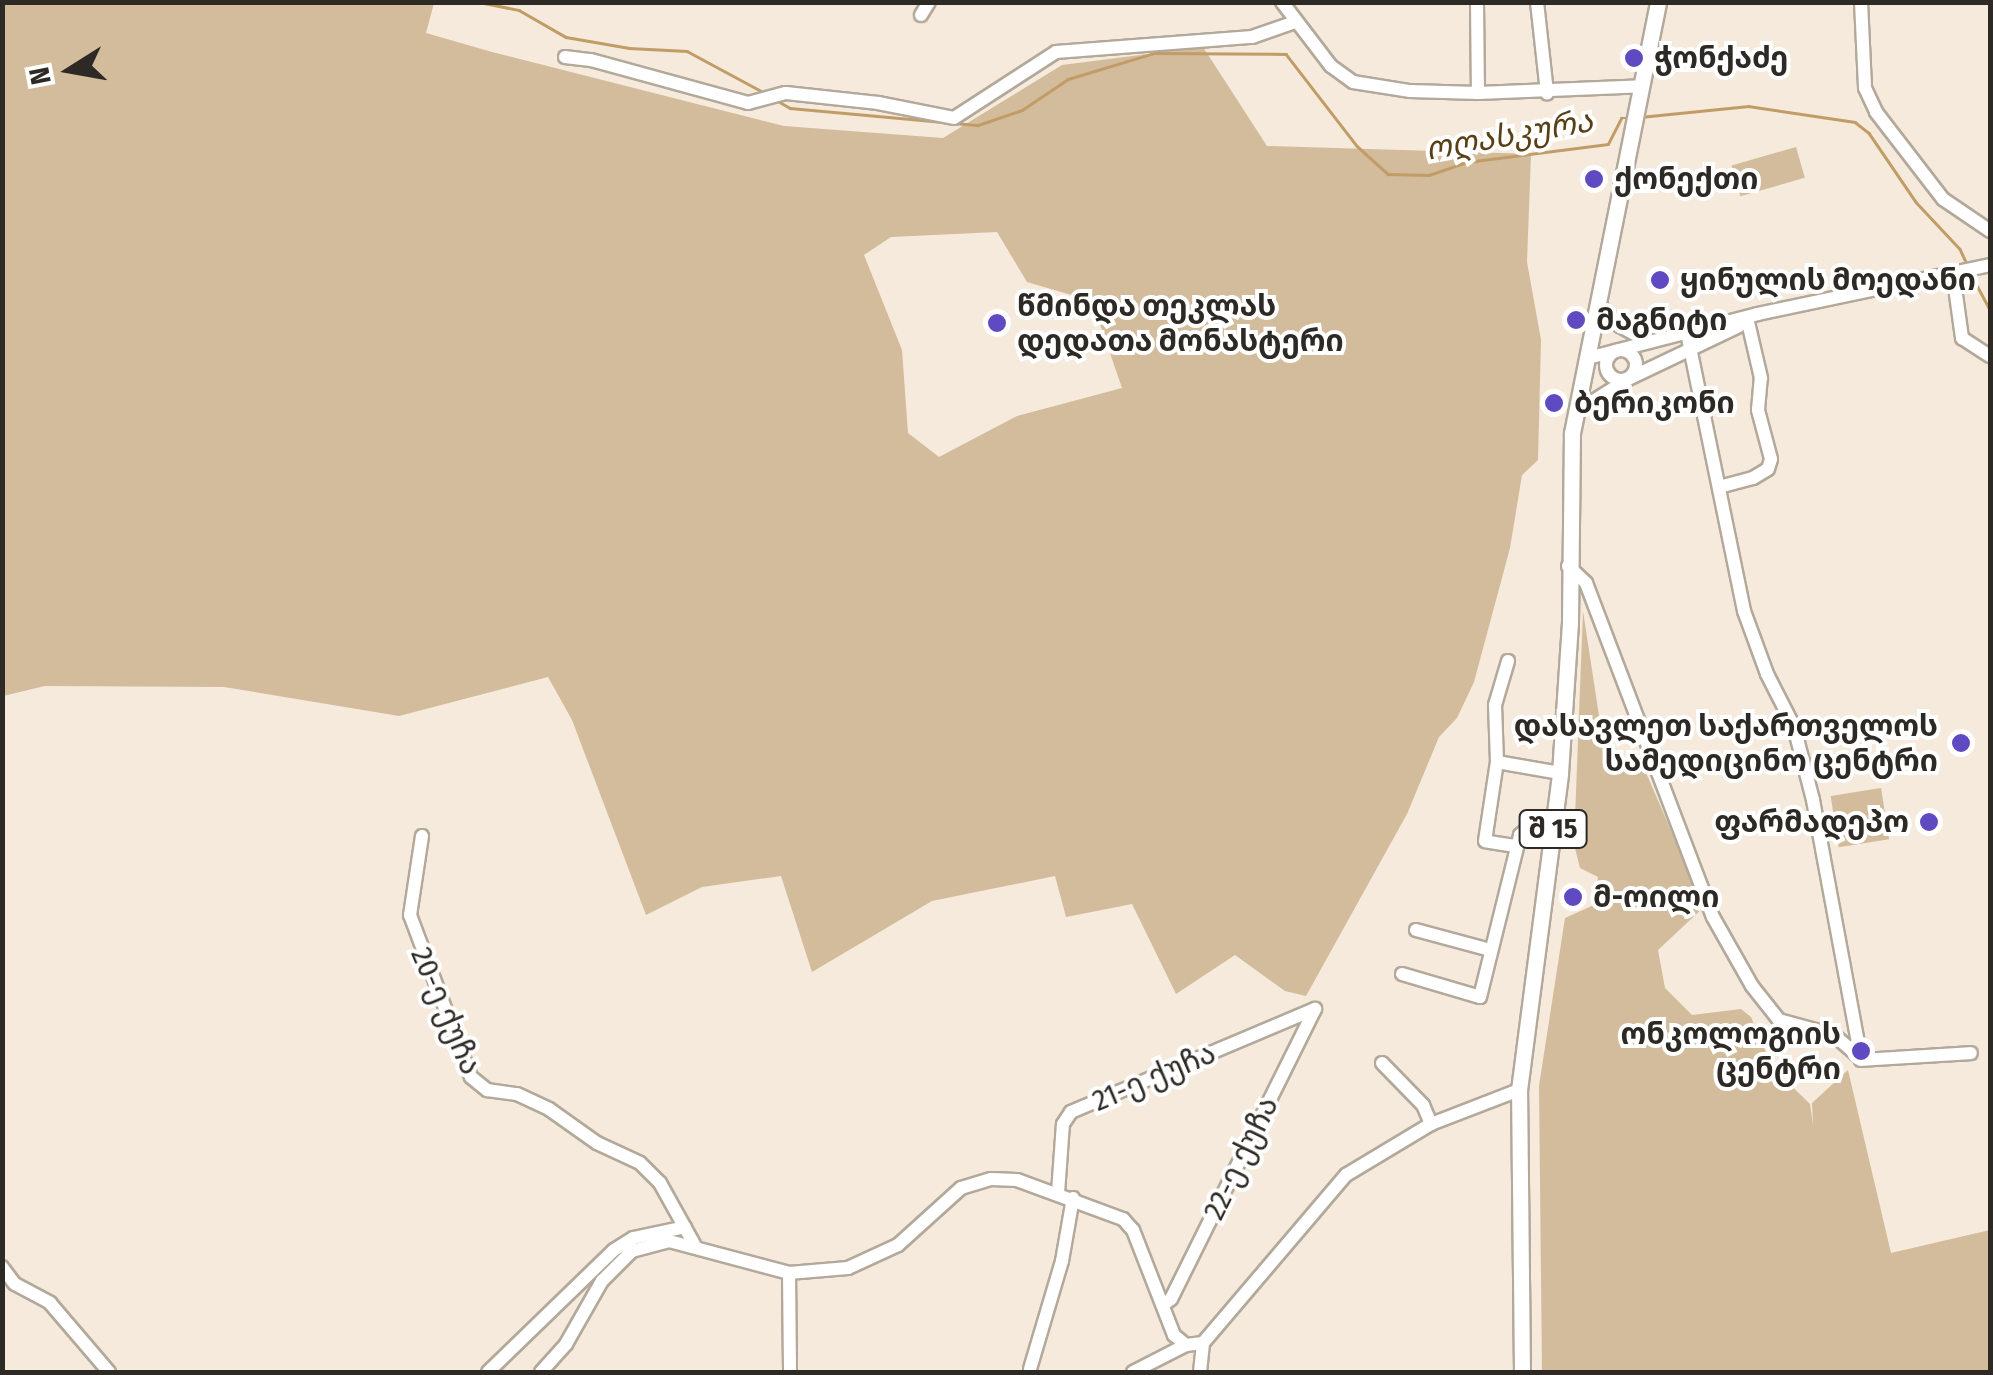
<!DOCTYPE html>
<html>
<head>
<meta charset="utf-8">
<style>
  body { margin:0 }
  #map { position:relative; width:1993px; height:1375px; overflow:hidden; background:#f5eadb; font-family:"Fira Sans Condensed","Noto Sans Georgian",sans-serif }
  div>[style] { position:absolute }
  .green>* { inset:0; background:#d3bc9c; transform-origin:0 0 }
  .stream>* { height:2.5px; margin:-1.25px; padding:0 1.25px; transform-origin:1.25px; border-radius:1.25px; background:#c19c66 }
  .roads { filter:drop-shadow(2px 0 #b3a99b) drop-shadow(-2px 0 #b3a99b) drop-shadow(0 2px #b3a99b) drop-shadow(0 -2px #b3a99b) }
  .minor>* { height:12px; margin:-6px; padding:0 6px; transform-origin:6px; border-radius:6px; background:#fff }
  .minor>.ring { margin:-6px; padding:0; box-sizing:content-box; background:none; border:12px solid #fff; border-radius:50% }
  .major>* { height:15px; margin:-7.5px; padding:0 7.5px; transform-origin:7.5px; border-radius:7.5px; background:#fff }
  .dots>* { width:28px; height:28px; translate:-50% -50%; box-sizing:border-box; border:5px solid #fff; border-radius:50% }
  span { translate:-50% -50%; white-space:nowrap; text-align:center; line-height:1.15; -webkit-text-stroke:8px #fff; paint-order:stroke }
  .shield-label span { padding:2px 8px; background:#fff; border:2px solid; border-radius:8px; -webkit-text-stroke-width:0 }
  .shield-label { font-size:28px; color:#2d2924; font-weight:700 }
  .poi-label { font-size:30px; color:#2d2924; font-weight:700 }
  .left { translate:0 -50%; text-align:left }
  .right { translate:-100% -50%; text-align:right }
  .street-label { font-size:30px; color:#2d2924 }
  .water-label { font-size:32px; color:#593f14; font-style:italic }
  .frame { position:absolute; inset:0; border:5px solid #2d2924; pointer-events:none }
  .north { position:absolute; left:20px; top:20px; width:100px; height:100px; -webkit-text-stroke:8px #fff; paint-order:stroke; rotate:259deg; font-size:28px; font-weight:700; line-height:40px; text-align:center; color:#2d2924 }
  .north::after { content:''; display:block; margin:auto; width:35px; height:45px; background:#2d2924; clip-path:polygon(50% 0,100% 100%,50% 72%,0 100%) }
</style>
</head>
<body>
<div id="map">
  <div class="green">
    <i style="clip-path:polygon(evenodd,2px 3px,434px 3px,426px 33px,492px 52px,784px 126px,943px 138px,1062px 65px,1203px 47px,1267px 146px,1531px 154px,1527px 262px,1541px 340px,1538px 460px,1522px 475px,1510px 548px,1474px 682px,1457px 718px,1439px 737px,1407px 814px,1306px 996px,1285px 991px,1235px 955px,1176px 994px,1132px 904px,1066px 917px,1055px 876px,932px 901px,812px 972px,781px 876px,702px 887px,646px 915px,572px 720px,548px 677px,399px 716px,224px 687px,45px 686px,3px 696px,2px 3px,997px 232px,1027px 282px,1092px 301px,1122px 388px,1017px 416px,939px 457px,908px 433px,902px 350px,864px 255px,891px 237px,997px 232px)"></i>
    <i style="left:1796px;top:147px;width:32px;height:67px;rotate:74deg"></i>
    <i style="clip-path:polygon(1583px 611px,1607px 768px,1644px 768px,1704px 907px,1658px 950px,1665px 988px,1692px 1015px,1741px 1009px,1751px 1017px,1772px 1067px,1810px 1104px,1813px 1125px,1812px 1103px,1848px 1070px,1891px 1253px,1990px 1230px,1990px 1372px,1542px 1372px,1539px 1086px,1565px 918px,1594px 905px,1598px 877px,1580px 868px,1574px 844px)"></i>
    <i style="left:1881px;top:788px;width:52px;height:51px;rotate:81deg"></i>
  </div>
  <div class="stream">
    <i style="left:479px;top:2px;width:41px;rotate:11.3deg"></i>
    <i style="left:519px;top:10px;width:54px;rotate:29.9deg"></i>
    <i style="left:566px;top:37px;width:64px;rotate:9.9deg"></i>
    <i style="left:629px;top:48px;width:58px;rotate:3deg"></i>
    <i style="left:687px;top:51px;width:86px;rotate:28.3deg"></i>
    <i style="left:778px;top:101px;width:14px;rotate:30deg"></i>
    <i style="left:790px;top:108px;width:189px;rotate:5.2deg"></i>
    <i style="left:978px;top:125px;width:46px;rotate:-18.8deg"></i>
    <i style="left:1022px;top:110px;width:55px;rotate:-34deg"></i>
    <i style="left:1068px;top:79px;width:90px;rotate:-16.8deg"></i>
    <i style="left:1154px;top:53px;width:132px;rotate:0.4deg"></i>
    <i style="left:1286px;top:54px;width:116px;rotate:52.3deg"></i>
    <i style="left:1357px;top:146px;width:42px;rotate:42.1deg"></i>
    <i style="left:1388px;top:174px;width:41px;rotate:1.4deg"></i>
    <i style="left:1429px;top:175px;width:40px;rotate:-18.9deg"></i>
    <i style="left:1467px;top:162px;width:142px;rotate:-7.3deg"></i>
    <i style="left:1608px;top:144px;width:29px;rotate:-63deg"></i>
    <i style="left:1621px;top:118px;width:6px"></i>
    <i style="left:1640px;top:117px;width:109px;rotate:-5.8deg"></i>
    <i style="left:1748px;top:106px;width:108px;rotate:8.5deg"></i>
    <i style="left:1855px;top:122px;width:18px;rotate:38deg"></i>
    <i style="left:1869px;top:133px;width:83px;rotate:55.7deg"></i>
    <i style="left:1916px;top:202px;width:64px;rotate:46.9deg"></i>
    <i style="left:1960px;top:249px;width:19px;rotate:65deg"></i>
    <i style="left:1971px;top:274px;width:40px;rotate:62deg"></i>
  </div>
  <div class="roads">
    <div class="minor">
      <i style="left:1282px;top:2px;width:81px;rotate:52.6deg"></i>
      <i style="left:1331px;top:66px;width:27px;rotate:36deg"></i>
      <i style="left:1353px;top:82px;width:58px;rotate:9deg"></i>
      <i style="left:1410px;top:91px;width:68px;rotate:1.7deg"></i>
      <i style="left:1478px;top:93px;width:164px;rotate:-2.4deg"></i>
      <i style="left:1477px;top:2px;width:91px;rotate:89.4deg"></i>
      <i style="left:1537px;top:2px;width:92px;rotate:83.7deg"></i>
      <i style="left:1861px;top:2px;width:86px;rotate:87.3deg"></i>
      <i style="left:1865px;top:88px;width:26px;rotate:65deg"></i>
      <i style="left:1876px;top:112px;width:110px;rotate:52.4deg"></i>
      <i style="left:1943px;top:199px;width:57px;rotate:34.2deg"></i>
      <i style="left:921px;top:15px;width:15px;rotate:-58deg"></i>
      <i style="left:565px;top:57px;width:26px;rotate:7deg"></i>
      <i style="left:591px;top:60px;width:163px;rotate:15.3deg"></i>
      <i style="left:748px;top:103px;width:39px;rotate:-15deg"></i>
      <i style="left:786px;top:93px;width:93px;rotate:6.2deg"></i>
      <i style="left:878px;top:103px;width:77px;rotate:11.2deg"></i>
      <i style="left:954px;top:118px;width:121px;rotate:-32.9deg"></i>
      <i style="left:1056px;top:52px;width:197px;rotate:-4.4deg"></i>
      <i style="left:1252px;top:37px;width:46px;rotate:-19.2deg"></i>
      <i style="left:1953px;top:273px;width:66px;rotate:82.1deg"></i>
      <i style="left:1962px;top:338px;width:33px;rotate:33deg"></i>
      <i style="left:1599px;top:305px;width:30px;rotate:45deg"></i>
      <i style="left:1620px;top:326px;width:33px;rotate:29deg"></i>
      <i style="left:1687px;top:333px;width:284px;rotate:78.4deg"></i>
      <i style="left:1744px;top:611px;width:67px;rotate:69.9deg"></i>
      <i style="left:1767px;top:674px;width:59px;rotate:63deg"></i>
      <i style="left:1794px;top:727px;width:75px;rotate:75.4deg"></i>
      <i style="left:1813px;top:800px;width:264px;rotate:79.5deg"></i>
      <i class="ring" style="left:1606px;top:350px;width:18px;height:18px"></i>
      <i style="left:1588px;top:358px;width:176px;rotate:-14.5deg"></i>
      <i style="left:1758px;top:314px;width:237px;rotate:-11.9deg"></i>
      <i style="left:1576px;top:412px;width:62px;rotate:-32.4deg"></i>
      <i style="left:1628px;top:379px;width:123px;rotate:-25.5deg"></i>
      <i style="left:1719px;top:487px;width:35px;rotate:-15deg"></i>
      <i style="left:1753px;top:478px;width:17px;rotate:-31deg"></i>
      <i style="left:1768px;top:469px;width:10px;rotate:-73deg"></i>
      <i style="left:1771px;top:459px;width:51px;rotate:-104.9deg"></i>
      <i style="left:1758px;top:410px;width:32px;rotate:-85deg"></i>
      <i style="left:1761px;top:378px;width:57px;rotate:-103.1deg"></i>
      <i style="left:1568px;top:566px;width:25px;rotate:43deg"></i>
      <i style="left:1586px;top:583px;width:357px;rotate:69.2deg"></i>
      <i style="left:1713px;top:917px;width:79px;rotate:60.5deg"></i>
      <i style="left:1752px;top:986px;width:43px;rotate:51.5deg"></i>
      <i style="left:1779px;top:1020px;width:57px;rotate:15.3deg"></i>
      <i style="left:1834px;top:1035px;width:35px;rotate:41deg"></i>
      <i style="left:1497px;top:762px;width:57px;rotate:-92deg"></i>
      <i style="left:1495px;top:705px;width:46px;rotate:-73.5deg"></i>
      <i style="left:422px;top:836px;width:80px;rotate:98.6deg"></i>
      <i style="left:410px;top:915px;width:173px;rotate:69.4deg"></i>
      <i style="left:471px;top:1077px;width:21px;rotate:39deg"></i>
      <i style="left:487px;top:1090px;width:30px;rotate:8deg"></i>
      <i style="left:517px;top:1094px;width:35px;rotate:25deg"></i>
      <i style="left:549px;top:1109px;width:59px;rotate:35.3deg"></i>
      <i style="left:597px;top:1143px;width:47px;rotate:24.9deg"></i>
      <i style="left:640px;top:1163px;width:28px;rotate:45deg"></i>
      <i style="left:660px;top:1183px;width:70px;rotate:60.9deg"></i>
      <i style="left:1515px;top:846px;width:30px;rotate:-171deg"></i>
      <i style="left:1485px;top:841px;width:80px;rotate:-81.4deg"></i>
      <i style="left:1497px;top:762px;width:64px;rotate:9.9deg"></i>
      <i style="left:1416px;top:930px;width:77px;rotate:15.1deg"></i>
      <i style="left:1402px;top:974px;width:81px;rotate:16.4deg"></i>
      <i style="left:1480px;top:997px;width:167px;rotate:-76.1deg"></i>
      <i style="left:1520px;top:835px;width:21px;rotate:-41deg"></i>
      <i style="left:1536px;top:821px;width:18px;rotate:-3deg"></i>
      <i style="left:1861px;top:1060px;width:110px;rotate:-3.6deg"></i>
      <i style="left:1382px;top:1063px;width:59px;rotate:45.7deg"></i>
      <i style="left:1423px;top:1105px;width:21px;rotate:67deg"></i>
      <i style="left:1058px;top:1193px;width:69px;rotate:-85.9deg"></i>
      <i style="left:1063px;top:1124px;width:14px;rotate:-56deg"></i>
      <i style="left:1071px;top:1112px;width:265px;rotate:-22.9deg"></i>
      <i style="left:2px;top:1267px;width:21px;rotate:53deg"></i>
      <i style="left:15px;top:1284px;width:40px;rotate:28deg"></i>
      <i style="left:50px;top:1303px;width:91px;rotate:49.5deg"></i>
      <i style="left:789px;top:1273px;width:99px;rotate:89.4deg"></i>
      <i style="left:1163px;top:1305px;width:10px;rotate:-37deg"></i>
      <i style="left:1171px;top:1299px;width:324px;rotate:-63.6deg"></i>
      <i style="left:1030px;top:1369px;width:113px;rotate:-73.5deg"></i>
      <i style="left:1062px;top:1261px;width:64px;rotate:-80.1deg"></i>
      <i style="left:488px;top:1372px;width:175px;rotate:-44.1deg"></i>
      <i style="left:614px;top:1250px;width:22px;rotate:-32deg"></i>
      <i style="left:633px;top:1238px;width:53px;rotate:-11.9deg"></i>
      <i style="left:541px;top:1372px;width:38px;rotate:-48deg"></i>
      <i style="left:566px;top:1344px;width:73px;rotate:-60.3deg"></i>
      <i style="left:602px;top:1281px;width:42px;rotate:-45deg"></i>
      <i style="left:632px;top:1251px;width:38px;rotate:-15deg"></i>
      <i style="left:669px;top:1241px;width:124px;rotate:14.9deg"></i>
      <i style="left:789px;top:1273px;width:59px;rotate:-4.8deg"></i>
      <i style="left:848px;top:1268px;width:55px;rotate:-24.7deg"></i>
      <i style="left:898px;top:1245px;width:85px;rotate:-42.1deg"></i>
      <i style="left:961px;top:1188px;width:31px;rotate:-17deg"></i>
      <i style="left:991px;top:1179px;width:26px;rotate:2deg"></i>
      <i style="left:1017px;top:1180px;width:113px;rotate:20.2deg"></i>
      <i style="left:1123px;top:1219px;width:15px;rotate:48deg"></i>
      <i style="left:1133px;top:1230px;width:113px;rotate:68.7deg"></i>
      <i style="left:1174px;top:1335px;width:16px;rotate:40deg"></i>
      <i style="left:1133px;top:1372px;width:59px;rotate:-27deg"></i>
      <i style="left:1186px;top:1345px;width:17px;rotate:-7deg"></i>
      <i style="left:1203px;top:1343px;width:221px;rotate:-49.6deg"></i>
      <i style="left:1346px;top:1175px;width:99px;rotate:-31deg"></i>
      <i style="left:1431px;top:1124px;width:94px;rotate:-21.1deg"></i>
      <i style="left:1200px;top:1372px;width:29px;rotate:-84deg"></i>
    </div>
    <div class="major">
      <i style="left:1522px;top:1372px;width:282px;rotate:-90.6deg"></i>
      <i style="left:1519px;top:1090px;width:320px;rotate:-82.6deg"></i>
      <i style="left:1560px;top:773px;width:151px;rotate:-86.2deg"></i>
      <i style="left:1570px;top:622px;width:189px;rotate:-89.4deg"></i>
      <i style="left:1572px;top:433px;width:439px;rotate:-78.7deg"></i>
    </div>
  </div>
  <div class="dots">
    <i style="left:1634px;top:58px;background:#5f4ac2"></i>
    <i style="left:1594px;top:179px;background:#5f4ac2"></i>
    <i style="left:1660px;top:280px;background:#5f4ac2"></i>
    <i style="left:1576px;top:320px;background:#5f4ac2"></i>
    <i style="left:997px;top:323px;background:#5f4ac2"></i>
    <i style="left:1554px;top:403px;background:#5f4ac2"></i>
    <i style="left:1961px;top:743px;background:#5f4ac2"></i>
    <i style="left:1929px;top:822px;background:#5f4ac2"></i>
    <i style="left:1573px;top:897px;background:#5f4ac2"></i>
    <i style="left:1861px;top:1051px;background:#5f4ac2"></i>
  </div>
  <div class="shield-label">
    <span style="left:1553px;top:829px">შ 15</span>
  </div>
  <div class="poi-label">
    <span class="left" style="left:1654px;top:58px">ჭონქაძე</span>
    <span class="left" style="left:1614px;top:179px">ქონექთი</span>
    <span class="left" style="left:1680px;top:280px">ყინულის მოედანი</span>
    <span class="left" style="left:1017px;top:323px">წმინდა თეკლას<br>დედათა მონასტერი</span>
    <span class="left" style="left:1596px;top:320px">მაგნიტი</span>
    <span class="left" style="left:1574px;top:403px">ბერიკონი</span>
    <span class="right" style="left:1938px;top:743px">დასავლეთ საქართველოს<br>სამედიცინო ცენტრი</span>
    <span class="right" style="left:1909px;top:822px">ფარმადეპო</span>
    <span class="left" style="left:1593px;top:897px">მ-ოილი</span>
    <span class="right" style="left:1841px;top:1051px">ონკოლოგიის<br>ცენტრი</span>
  </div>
  <div class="street-label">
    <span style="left:446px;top:1011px;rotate:67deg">20-ე ქუჩა</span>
    <span style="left:1154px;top:1077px;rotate:-23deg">21-ე ქუჩა</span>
    <span style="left:1241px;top:1158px;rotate:-64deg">22-ე ქუჩა</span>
  </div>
  <div class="water-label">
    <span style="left:1509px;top:135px;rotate:-10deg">ოღასკურა</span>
  </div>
  <div class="frame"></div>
  <div class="north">N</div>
</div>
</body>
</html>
